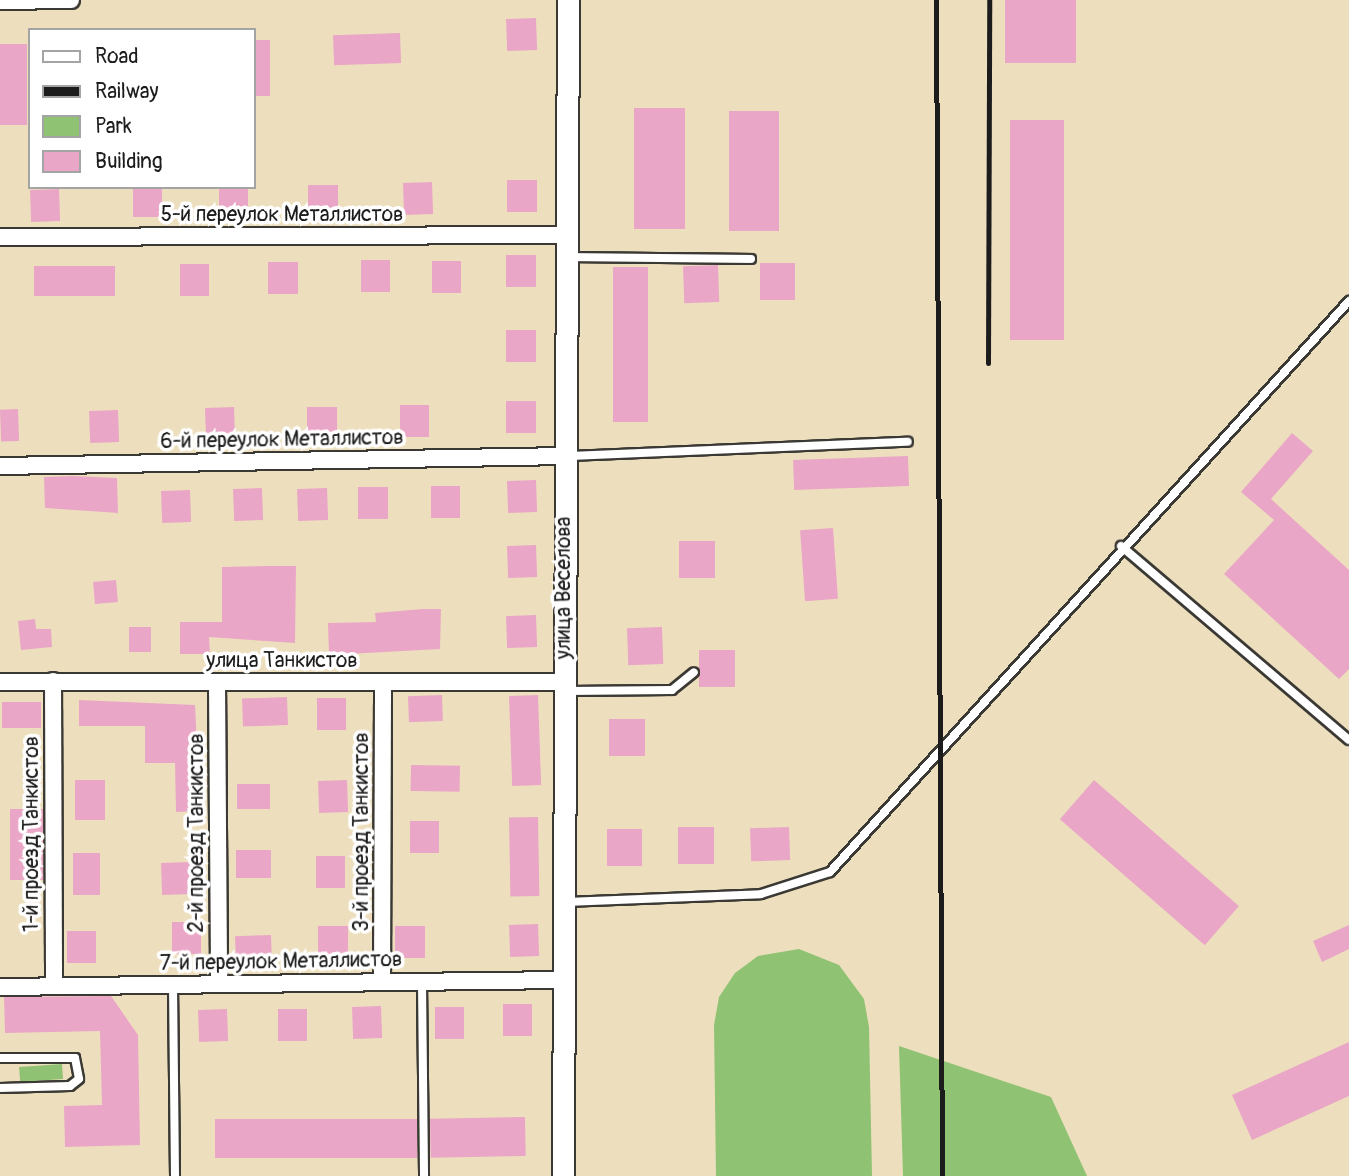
<!DOCTYPE html>
<html>
<head>
<meta charset="utf-8">
<style>
  body { margin:0 }
  #map { position:relative; width:1349px; height:1176px; overflow:hidden; background:#eddfbe; font-family:Pangolin,sans-serif }
  div>[style] { position:absolute }
  .green>* { inset:0; background:#90c273; transform-origin:0 0 }
  .building>* { inset:0; background:#eaa6c6; transform-origin:0 0 }
  .roads { filter:drop-shadow(2px 0 #3b3934) drop-shadow(-2px 0 #3b3934) drop-shadow(0 2px #3b3934) drop-shadow(0 -2px #3b3934) }
  .service>* { height:8px; margin:-4px; padding:0 4px; transform-origin:4px; border-radius:4px; background:#fff }
  .minor>* { height:16px; margin:-8px; padding:0 8px; transform-origin:8px; border-radius:8px; background:#fff }
  .tertiary>* { height:21px; margin:-10.5px; padding:0 10.5px; transform-origin:10.5px; border-radius:10.5px; background:#fff }
  .rail>* { height:5px; margin:-2.5px; padding:0 2.5px; transform-origin:2.5px; border-radius:2.5px; background:#1c1c1c }
  span { translate:-50% -50%; white-space:nowrap; text-align:center; line-height:1.15; -webkit-text-stroke:7px #fff; paint-order:stroke }
  .street-label { font-size:21px; color:#1c1c1c }
  .legend { position:absolute; left:28px; top:28px; width:228px; height:161px; box-sizing:border-box; background:#fff; border:2px solid #a4a4a4; margin:0; padding:9px 12px; list-style:none; font-size:21px; color:#1c1c1c }
  .legend li { display:flex; align-items:center; gap:14px; height:35px }
  .legend b { width:35px; border:2px solid #a4a4a4 }
</style>
</head>
<body>
<div id="map">
  <div class="green">
    <i style="clip-path:polygon(799px 949px,839px 965px,864px 999px,869px 1027px,872px 1176px,716px 1176px,714px 1025px,719px 997px,735px 973px,758px 956px)"></i>
    <i style="clip-path:polygon(899px 1046px,1051px 1097px,1087px 1176px,903px 1176px)"></i>
    <i style="left:62px;top:1064px;width:15px;height:43px;rotate:86deg"></i>
  </div>
  <div class="building">
    <i style="left:1005px;top:0;width:71px;height:63px"></i>
    <i style="left:536px;top:18px;width:32px;height:30px;rotate:88deg"></i>
    <i style="left:400px;top:33px;width:30px;height:67px;rotate:88deg"></i>
    <i style="left:254px;top:40px;width:16px;height:56px"></i>
    <i style="left:0;top:44px;width:27px;height:81px"></i>
    <i style="left:634px;top:108px;width:51px;height:121px"></i>
    <i style="left:729px;top:111px;width:50px;height:120px"></i>
    <i style="left:1010px;top:120px;width:54px;height:220px"></i>
    <i style="left:507px;top:180px;width:30px;height:32px"></i>
    <i style="left:432px;top:182px;width:32px;height:29px;rotate:88deg"></i>
    <i style="left:338px;top:185px;width:32px;height:30px;rotate:90deg"></i>
    <i style="left:133px;top:187px;width:29px;height:30px"></i>
    <i style="left:219px;top:187px;width:29px;height:29px"></i>
    <i style="left:59px;top:189px;width:32px;height:29px;rotate:88deg"></i>
    <i style="left:536px;top:255px;width:32px;height:30px;rotate:90deg"></i>
    <i style="left:361px;top:260px;width:29px;height:32px"></i>
    <i style="left:432px;top:261px;width:29px;height:32px"></i>
    <i style="left:298px;top:262px;width:32px;height:30px;rotate:90deg"></i>
    <i style="left:760px;top:263px;width:35px;height:37px"></i>
    <i style="left:180px;top:264px;width:29px;height:32px"></i>
    <i style="left:718px;top:265px;width:37px;height:35px;rotate:88deg"></i>
    <i style="left:34px;top:266px;width:81px;height:30px"></i>
    <i style="left:613px;top:267px;width:35px;height:155px"></i>
    <i style="left:536px;top:330px;width:32px;height:30px;rotate:90deg"></i>
    <i style="left:506px;top:401px;width:30px;height:32px"></i>
    <i style="left:400px;top:405px;width:29px;height:32px"></i>
    <i style="left:234px;top:407px;width:32px;height:29px;rotate:88deg"></i>
    <i style="left:337px;top:407px;width:32px;height:30px;rotate:90deg"></i>
    <i style="left:18px;top:409px;width:32px;height:18px;rotate:88deg"></i>
    <i style="left:118px;top:410px;width:32px;height:29px;rotate:88deg"></i>
    <i style="clip-path:polygon(1292px 433px,1313px 451px,1271px 499px,1349px 570px,1349px 669px,1339px 679px,1224px 574px,1274px 520px,1241px 492px)"></i>
    <i style="left:908px;top:456px;width:30px;height:115px;rotate:88deg"></i>
    <i style="clip-path:polygon(73px 476px,117px 478px,118px 513px,45px 508px,44px 477px)"></i>
    <i style="left:536px;top:480px;width:32px;height:29px;rotate:88deg"></i>
    <i style="left:431px;top:486px;width:29px;height:32px"></i>
    <i style="left:388px;top:487px;width:32px;height:30px;rotate:90deg"></i>
    <i style="left:262px;top:488px;width:32px;height:29px;rotate:88deg"></i>
    <i style="left:327px;top:488px;width:32px;height:30px;rotate:88deg"></i>
    <i style="left:190px;top:490px;width:32px;height:29px;rotate:88deg"></i>
    <i style="left:833px;top:528px;width:71px;height:33px;rotate:86deg"></i>
    <i style="left:715px;top:541px;width:37px;height:36px;rotate:90deg"></i>
    <i style="left:536px;top:545px;width:32px;height:29px;rotate:88deg"></i>
    <i style="clip-path:polygon(268px 566px,296px 566px,295px 643px,209px 637px,210px 654px,180px 654px,180px 622px,222px 622px,222px 567px)"></i>
    <i style="left:116px;top:580px;width:22px;height:23px;rotate:85deg"></i>
    <i style="clip-path:polygon(423px 609px,441px 609px,440px 649px,329px 655px,328px 623px,376px 622px,375px 613px)"></i>
    <i style="left:536px;top:615px;width:32px;height:30px;rotate:88deg"></i>
    <i style="clip-path:polygon(35px 619px,36px 629px,51px 629px,52px 647px,21px 650px,18px 621px)"></i>
    <i style="left:129px;top:627px;width:22px;height:25px"></i>
    <i style="left:662px;top:627px;width:37px;height:35px;rotate:88deg"></i>
    <i style="left:735px;top:650px;width:37px;height:36px;rotate:90deg"></i>
    <i style="left:442px;top:695px;width:26px;height:34px;rotate:88deg"></i>
    <i style="left:538px;top:695px;width:90px;height:29px;rotate:88deg"></i>
    <i style="left:287px;top:697px;width:28px;height:45px;rotate:88deg"></i>
    <i style="left:317px;top:698px;width:29px;height:32px"></i>
    <i style="clip-path:polygon(79px 700px,195px 705px,200px 811px,176px 812px,175px 763px,145px 763px,145px 726px,79px 726px)"></i>
    <i style="left:2px;top:702px;width:39px;height:26px"></i>
    <i style="left:609px;top:719px;width:36px;height:37px"></i>
    <i style="left:411px;top:765px;width:49px;height:26px;rotate:1deg"></i>
    <i style="left:75px;top:780px;width:30px;height:40px"></i>
    <i style="left:347px;top:780px;width:32px;height:29px;rotate:88deg"></i>
    <i style="left:1094px;top:780px;width:192px;height:52px;rotate:41deg"></i>
    <i style="left:237px;top:784px;width:33px;height:25px"></i>
    <i style="left:43px;top:809px;width:71px;height:33px;rotate:90deg"></i>
    <i style="left:538px;top:817px;width:79px;height:29px;rotate:89deg"></i>
    <i style="left:410px;top:821px;width:29px;height:32px"></i>
    <i style="left:678px;top:827px;width:36px;height:37px"></i>
    <i style="left:789px;top:827px;width:33px;height:39px;rotate:88deg"></i>
    <i style="left:607px;top:829px;width:35px;height:37px"></i>
    <i style="left:236px;top:850px;width:35px;height:28px"></i>
    <i style="left:73px;top:853px;width:27px;height:42px"></i>
    <i style="left:316px;top:856px;width:29px;height:32px"></i>
    <i style="left:190px;top:862px;width:32px;height:29px;rotate:88deg"></i>
    <i style="left:172px;top:922px;width:29px;height:32px"></i>
    <i style="left:538px;top:924px;width:32px;height:29px;rotate:88deg"></i>
    <i style="clip-path:polygon(1349px 925px,1349px 949px,1322px 962px,1313px 941px)"></i>
    <i style="left:318px;top:926px;width:30px;height:32px"></i>
    <i style="left:425px;top:926px;width:32px;height:30px;rotate:90deg"></i>
    <i style="left:67px;top:931px;width:29px;height:32px"></i>
    <i style="left:271px;top:935px;width:27px;height:36px;rotate:88deg"></i>
    <i style="clip-path:polygon(111px 996px,138px 1035px,140px 1145px,65px 1147px,64px 1106px,102px 1105px,100px 1031px,5px 1033px,4px 997px)"></i>
    <i style="left:503px;top:1004px;width:29px;height:32px"></i>
    <i style="left:381px;top:1006px;width:32px;height:29px;rotate:88deg"></i>
    <i style="left:435px;top:1007px;width:29px;height:32px"></i>
    <i style="left:227px;top:1009px;width:32px;height:29px;rotate:88deg"></i>
    <i style="left:278px;top:1009px;width:29px;height:32px"></i>
    <i style="clip-path:polygon(1349px 1042px,1349px 1096px,1252px 1140px,1232px 1095px)"></i>
    <i style="left:525px;top:1117px;width:39px;height:95px;rotate:89deg"></i>
    <i style="left:417px;top:1119px;width:39px;height:202px;rotate:90deg"></i>
  </div>
  <div class="roads">
    <div class="service">
      <i style="left:568px;top:257px;width:183px;rotate:0.6deg"></i>
      <i style="left:568px;top:456px;width:340px;rotate:-2.4deg"></i>
      <i style="left:1121px;top:546px;width:299px;rotate:40.4deg"></i>
      <i style="left:567px;top:691px;width:105px;rotate:-0.5deg"></i>
      <i style="left:672px;top:690px;width:28px;rotate:-39deg"></i>
      <i style="left:566px;top:902px;width:195px;rotate:-2.3deg"></i>
      <i style="left:761px;top:894px;width:72px;rotate:-17.7deg"></i>
      <i style="left:830px;top:872px;width:772px;rotate:-47.73deg"></i>
      <i style="left:422px;top:982px;width:194px;rotate:89.4deg"></i>
      <i style="left:173px;top:985px;width:191px;rotate:89.4deg"></i>
      <i style="left:0;top:1058px;width:75px"></i>
      <i style="left:75px;top:1058px;width:21px;rotate:79deg"></i>
      <i style="left:79px;top:1079px;width:11px;rotate:142deg"></i>
      <i style="left:70px;top:1086px;width:70px;rotate:178.4deg"></i>
    </div>
    <div class="minor">
      <i style="left:0;top:1px;width:71px;rotate:-0.8deg"></i>
      <i style="left:0;top:237px;width:565px;rotate:-0.2deg"></i>
      <i style="left:0;top:466px;width:565px;rotate:-1.01deg"></i>
      <i style="left:53px;top:681px;width:305px;rotate:89.8deg"></i>
      <i style="left:0;top:682px;width:564px"></i>
      <i style="left:217px;top:682px;width:302px;rotate:89.6deg"></i>
      <i style="left:382px;top:982px;width:300px;rotate:-89.8deg"></i>
      <i style="left:0;top:987px;width:563px;rotate:-0.71deg"></i>
    </div>
    <div class="tertiary">
      <i style="left:563px;top:1176px;width:1176px;rotate:-89.76deg"></i>
    </div>
  </div>
  <div class="rail">
    <i style="left:936px;top:0;width:1176px;rotate:89.71deg"></i>
    <i style="left:988px;top:363px;width:363px;rotate:-89.8deg"></i>
  </div>
  <div class="street-label">
    <span style="left:282px;top:215px">5-й переулок Металлистов</span>
    <span style="left:282px;top:440px;rotate:-1deg">6-й переулок Металлистов</span>
    <span style="left:564px;top:588px;rotate:-90deg">улица Веселова</span>
    <span style="left:282px;top:661px">улица Танкистов</span>
    <span style="left:362px;top:832px;rotate:-90deg">3-й проезд Танкистов</span>
    <span style="left:197px;top:833px;rotate:-90deg">2-й проезд Танкистов</span>
    <span style="left:32px;top:834px;rotate:-90deg">1-й проезд Танкистов</span>
    <span style="left:281px;top:962px;rotate:-1deg">7-й переулок Металлистов</span>
  </div>
  <ul class="legend">
  <li><b style="height:9px;background:#fff"></b>Road</li>
  <li><b style="height:9px;background:#1c1c1c"></b>Railway</li>
  <li><b style="height:19px;background:#90c273"></b>Park</li>
  <li><b style="height:19px;background:#eaa6c6"></b>Building</li>
  </ul>
</div>
</body>
</html>
